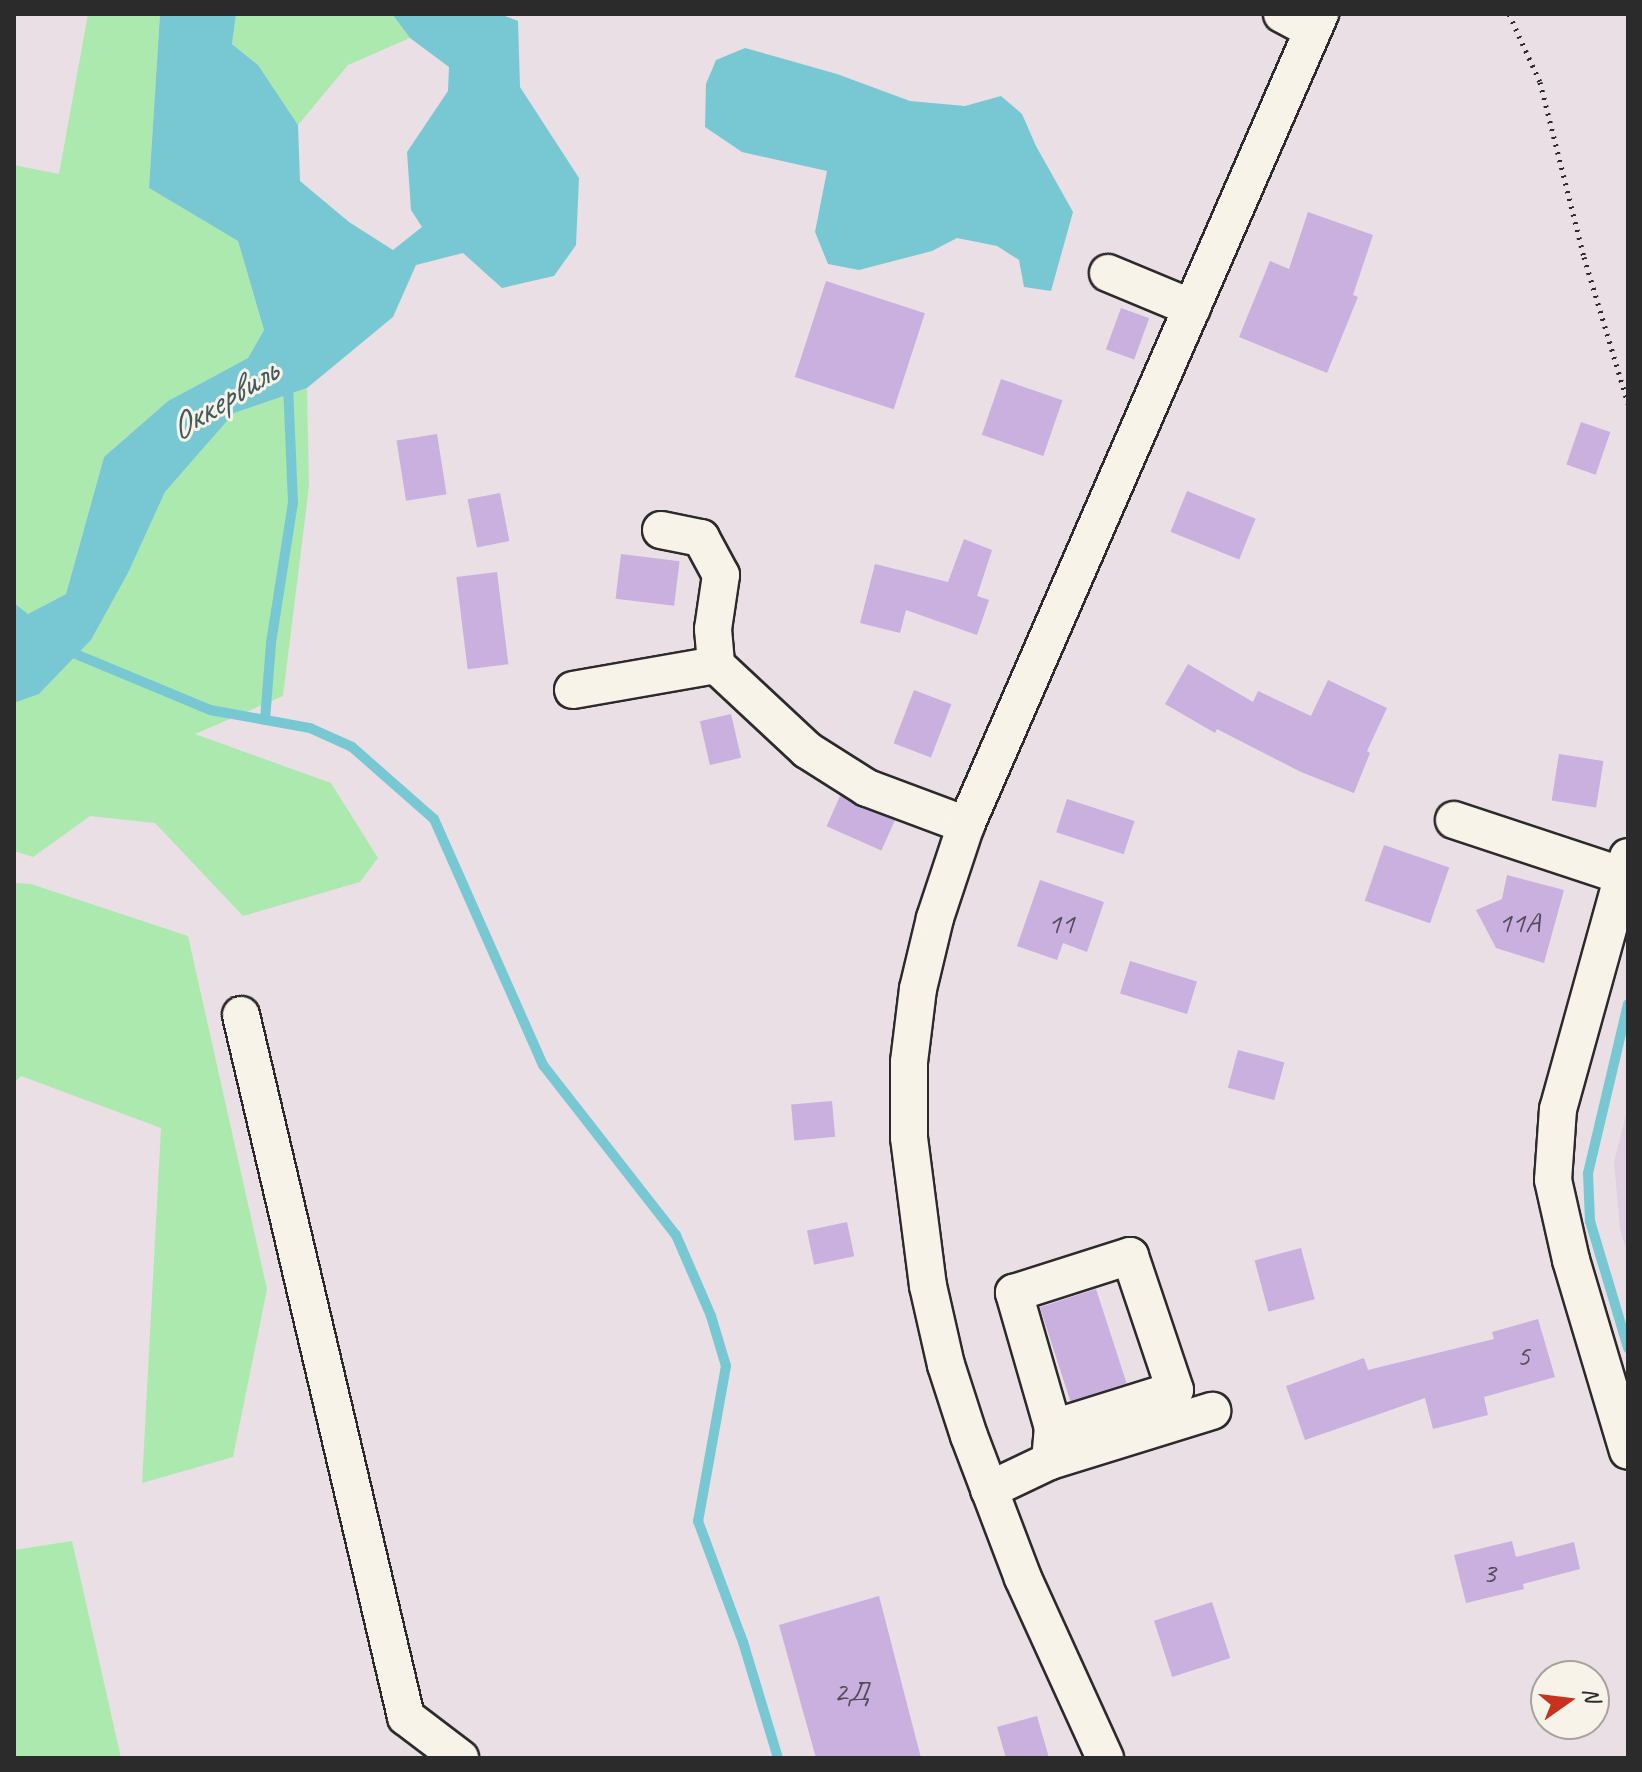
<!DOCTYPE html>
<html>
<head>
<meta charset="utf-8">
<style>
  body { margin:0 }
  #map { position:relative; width:1642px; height:1772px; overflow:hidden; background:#e9dfe5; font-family:Caveat,sans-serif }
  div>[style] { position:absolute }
  .built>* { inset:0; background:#dfd1e3 }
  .green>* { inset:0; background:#ace9af }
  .water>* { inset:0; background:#78c8d3 }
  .stream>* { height:10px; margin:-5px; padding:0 5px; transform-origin:5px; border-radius:5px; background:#78c8d3 }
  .building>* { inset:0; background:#c9b0df; transform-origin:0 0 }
  .path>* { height:5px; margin-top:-2.5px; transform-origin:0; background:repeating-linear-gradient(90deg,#2b2b2b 0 2px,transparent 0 8px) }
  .roads { filter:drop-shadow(2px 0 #2b2b2b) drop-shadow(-2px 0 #2b2b2b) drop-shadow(0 2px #2b2b2b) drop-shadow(0 -2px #2b2b2b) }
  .minor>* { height:36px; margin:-18px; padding:0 18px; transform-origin:18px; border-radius:18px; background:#f7f3e8 }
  span { translate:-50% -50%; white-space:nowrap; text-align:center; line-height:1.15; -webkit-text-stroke:6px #f7f3e8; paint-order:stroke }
  .number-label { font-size:30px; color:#524c58 }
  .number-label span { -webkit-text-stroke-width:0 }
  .water-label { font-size:36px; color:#425a5d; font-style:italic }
  .frame { position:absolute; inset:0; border:16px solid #2b2b2b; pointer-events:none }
  .north { position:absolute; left:1530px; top:1660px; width:80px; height:80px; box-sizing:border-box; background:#f7f3e8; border:2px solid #a5a39c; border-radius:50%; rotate:76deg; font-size:22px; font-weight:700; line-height:32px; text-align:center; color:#2b2b2b }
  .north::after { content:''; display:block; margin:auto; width:28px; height:36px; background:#c8321e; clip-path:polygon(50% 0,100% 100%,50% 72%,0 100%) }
</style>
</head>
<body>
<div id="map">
  <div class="built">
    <i style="clip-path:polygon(1628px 1107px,1628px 1255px,1620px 1229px,1614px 1162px)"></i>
  </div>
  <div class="green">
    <i style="clip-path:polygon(88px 14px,160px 14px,149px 188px,238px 241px,264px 330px,248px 358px,168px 401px,104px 457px,66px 594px,28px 614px,14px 603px,14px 165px,59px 174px)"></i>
    <i style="clip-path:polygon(236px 14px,392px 14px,410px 38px,348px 65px,298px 125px,258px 65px,232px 44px)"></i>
    <i style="clip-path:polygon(307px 388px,309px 486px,283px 696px,195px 734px,331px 783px,378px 858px,360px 882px,243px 916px,155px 823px,90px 816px,33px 857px,14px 851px,14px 703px,39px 694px,91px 640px,128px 573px,165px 492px,234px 413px)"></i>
    <i style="clip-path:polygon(14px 883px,31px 884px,188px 936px,267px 1289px,233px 1457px,142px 1483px,161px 1128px,21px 1076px,14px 1083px)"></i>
    <i style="clip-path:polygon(72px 1541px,121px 1758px,14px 1758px,14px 1550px)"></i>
  </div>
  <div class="water">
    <i style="clip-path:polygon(160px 14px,236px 14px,232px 44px,258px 65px,298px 125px,300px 181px,349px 222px,393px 250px,422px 227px,411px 210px,407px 152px,448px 91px,449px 67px,410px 38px,392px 14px,500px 14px,518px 21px,520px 87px,579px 178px,576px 245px,554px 276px,502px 288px,463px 253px,416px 265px,393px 317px,307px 388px,234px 413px,165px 492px,128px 573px,91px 640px,39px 694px,14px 703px,14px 603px,28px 614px,66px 594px,104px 457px,168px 401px,248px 358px,264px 330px,238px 241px,149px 188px)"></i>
    <i style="clip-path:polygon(745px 48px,837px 74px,910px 101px,965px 106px,1001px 96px,1022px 114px,1036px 146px,1073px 212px,1051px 291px,1024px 287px,1019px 260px,997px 246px,957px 238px,932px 251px,859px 270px,828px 264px,815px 232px,827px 171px,742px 152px,705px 127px,706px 84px,716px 60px)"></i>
  </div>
  <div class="stream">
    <i style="left:66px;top:650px;width:156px;rotate:22.6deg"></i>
    <i style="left:210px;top:710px;width:102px;rotate:10.2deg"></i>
    <i style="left:310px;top:728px;width:46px;rotate:24.3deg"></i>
    <i style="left:352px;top:747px;width:109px;rotate:41.3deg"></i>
    <i style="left:434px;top:819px;width:269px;rotate:66.1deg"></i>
    <i style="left:543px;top:1065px;width:216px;rotate:52deg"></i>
    <i style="left:676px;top:1235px;width:88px;rotate:66.6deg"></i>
    <i style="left:711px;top:1316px;width:52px;rotate:73.3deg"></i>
    <i style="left:726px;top:1366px;width:158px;rotate:100.2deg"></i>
    <i style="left:698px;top:1521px;width:129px;rotate:69.6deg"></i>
    <i style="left:743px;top:1642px;width:121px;rotate:73.2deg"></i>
    <i style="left:265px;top:720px;width:77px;rotate:-85.5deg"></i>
    <i style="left:271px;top:643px;width:142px;rotate:-81.1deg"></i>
    <i style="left:293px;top:503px;width:119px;rotate:-92.4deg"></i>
    <i style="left:1628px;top:1004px;width:174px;rotate:103.3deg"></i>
    <i style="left:1588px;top:1173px;width:48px;rotate:87.6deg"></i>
    <i style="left:1590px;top:1221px;width:133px;rotate:73.3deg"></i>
  </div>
  <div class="building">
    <i style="clip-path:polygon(1308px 212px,1373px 235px,1353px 295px,1358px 297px,1327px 373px,1239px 337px,1270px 261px,1289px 269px)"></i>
    <i style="left:826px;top:281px;width:104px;height:101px;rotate:18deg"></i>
    <i style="left:1121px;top:308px;width:30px;height:44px;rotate:20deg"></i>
    <i style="left:1001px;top:379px;width:65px;height:59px;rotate:19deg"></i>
    <i style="left:1581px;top:422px;width:31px;height:45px;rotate:19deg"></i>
    <i style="left:437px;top:434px;width:61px;height:41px;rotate:81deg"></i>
    <i style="left:1187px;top:491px;width:74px;height:44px;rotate:22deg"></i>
    <i style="left:500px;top:493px;width:49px;height:33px;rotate:79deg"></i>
    <i style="clip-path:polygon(964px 539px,992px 550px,977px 596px,989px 600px,977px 635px,906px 610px,900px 633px,860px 623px,875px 564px,948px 582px)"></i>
    <i style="left:621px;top:554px;width:59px;height:45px;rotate:7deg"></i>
    <i style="left:497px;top:572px;width:93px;height:41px;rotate:83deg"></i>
    <i style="clip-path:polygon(1188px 664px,1253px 702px,1258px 691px,1311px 716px,1328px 680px,1387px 708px,1367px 751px,1370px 753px,1354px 793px,1301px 772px,1217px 729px,1215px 733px,1165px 704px)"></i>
    <i style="left:914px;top:690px;width:40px;height:57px;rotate:21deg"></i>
    <i style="left:731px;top:714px;width:45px;height:32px;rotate:77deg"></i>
    <i style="left:1559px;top:754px;width:45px;height:47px;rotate:9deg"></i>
    <i style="left:840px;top:796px;width:60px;height:33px;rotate:24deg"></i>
    <i style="left:1067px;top:799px;width:71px;height:35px;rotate:18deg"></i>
    <i style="left:1384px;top:845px;width:69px;height:59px;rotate:19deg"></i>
    <i style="clip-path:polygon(1507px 875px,1564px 890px,1544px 963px,1496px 948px,1476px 910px,1502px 899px)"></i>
    <i style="clip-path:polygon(1040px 880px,1104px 902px,1087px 952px,1063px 943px,1057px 960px,1017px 946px)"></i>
    <i style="left:1130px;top:961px;width:70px;height:34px;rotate:17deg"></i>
    <i style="left:1238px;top:1050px;width:48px;height:39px;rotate:15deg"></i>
    <i style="left:832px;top:1101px;width:36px;height:41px;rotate:85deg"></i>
    <i style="left:847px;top:1222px;width:35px;height:41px;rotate:78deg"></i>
    <i style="left:1301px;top:1248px;width:53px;height:48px;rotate:75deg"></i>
    <i style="left:1096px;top:1289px;width:99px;height:59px;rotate:72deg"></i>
    <i style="clip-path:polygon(1538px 1319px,1555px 1377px,1484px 1397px,1488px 1415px,1433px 1429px,1425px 1398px,1305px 1440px,1286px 1386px,1364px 1358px,1368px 1370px,1494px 1339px,1492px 1332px)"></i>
    <i style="clip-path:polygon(1512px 1541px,1516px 1557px,1574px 1542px,1580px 1569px,1523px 1584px,1524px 1589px,1466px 1603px,1454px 1555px)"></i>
    <i style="clip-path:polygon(879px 1596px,921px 1758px,816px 1758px,779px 1625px)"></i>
    <i style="left:1212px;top:1602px;width:59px;height:61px;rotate:72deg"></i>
    <i style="clip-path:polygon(1037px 1716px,1049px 1758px,1006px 1758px,997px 1727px)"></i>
  </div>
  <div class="path">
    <i style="left:1509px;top:14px;width:75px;rotate:65.5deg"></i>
    <i style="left:1540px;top:82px;width:180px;rotate:75.9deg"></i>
    <i style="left:1584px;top:257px;width:153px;rotate:73.3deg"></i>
  </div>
  <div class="roads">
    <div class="minor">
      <i style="left:1282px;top:14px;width:34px;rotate:28deg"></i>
      <i style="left:1108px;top:273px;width:91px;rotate:22.6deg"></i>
      <i style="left:661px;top:530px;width:41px;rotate:11.3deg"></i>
      <i style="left:701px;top:538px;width:42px;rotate:61.6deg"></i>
      <i style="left:721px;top:575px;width:55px;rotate:98.4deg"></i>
      <i style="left:713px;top:629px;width:36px;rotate:85deg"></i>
      <i style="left:573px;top:690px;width:145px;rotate:-9.9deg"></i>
      <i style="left:716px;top:665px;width:125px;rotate:43deg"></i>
      <i style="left:807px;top:750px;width:71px;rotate:32.3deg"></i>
      <i style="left:867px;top:788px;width:106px;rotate:20.5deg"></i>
      <i style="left:1454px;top:820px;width:178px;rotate:18.3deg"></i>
      <i style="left:1628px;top:857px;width:262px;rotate:105.5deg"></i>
      <i style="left:1558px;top:1109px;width:71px;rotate:94deg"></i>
      <i style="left:1553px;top:1180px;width:82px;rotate:77.3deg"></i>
      <i style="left:1571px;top:1260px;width:199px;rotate:73.4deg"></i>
      <i style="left:241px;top:1015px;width:721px;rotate:76.77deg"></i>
      <i style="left:406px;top:1717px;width:68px;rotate:37.2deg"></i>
      <i style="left:1050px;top:1461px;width:33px;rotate:-85deg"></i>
      <i style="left:1053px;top:1428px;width:141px;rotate:-106.1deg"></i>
      <i style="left:1014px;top:1293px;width:122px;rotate:-17.7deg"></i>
      <i style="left:1130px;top:1256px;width:141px;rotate:71.4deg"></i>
      <i style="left:1175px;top:1390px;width:128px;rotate:162.7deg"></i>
      <i style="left:989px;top:1490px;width:68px;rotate:-25.4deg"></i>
      <i style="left:1050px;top:1461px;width:170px;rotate:-17.2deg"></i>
      <i style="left:1105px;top:1758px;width:198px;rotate:-114.5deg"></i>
      <i style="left:1023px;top:1578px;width:152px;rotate:-110.8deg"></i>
      <i style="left:969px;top:1436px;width:75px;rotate:-107.9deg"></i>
      <i style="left:946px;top:1365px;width:81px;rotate:-102.8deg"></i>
      <i style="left:928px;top:1286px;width:150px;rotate:-97.3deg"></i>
      <i style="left:909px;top:1137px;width:75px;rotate:-90deg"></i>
      <i style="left:909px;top:1062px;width:74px;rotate:-83deg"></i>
      <i style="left:918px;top:989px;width:73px;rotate:-76.5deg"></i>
      <i style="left:935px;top:918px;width:98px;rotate:-71.6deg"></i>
      <i style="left:966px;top:825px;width:885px;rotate:-66.42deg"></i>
    </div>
  </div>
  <div class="number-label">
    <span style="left:1519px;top:922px">11А</span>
    <span style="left:1061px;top:923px">11</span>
    <span style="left:1523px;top:1355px">5</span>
    <span style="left:1489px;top:1572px">3</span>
    <span style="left:851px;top:1691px">2Д</span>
  </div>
  <div class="water-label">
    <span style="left:223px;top:400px;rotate:-32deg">Оккервиль</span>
  </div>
  <div class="frame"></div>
  <div class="north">N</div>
</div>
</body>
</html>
